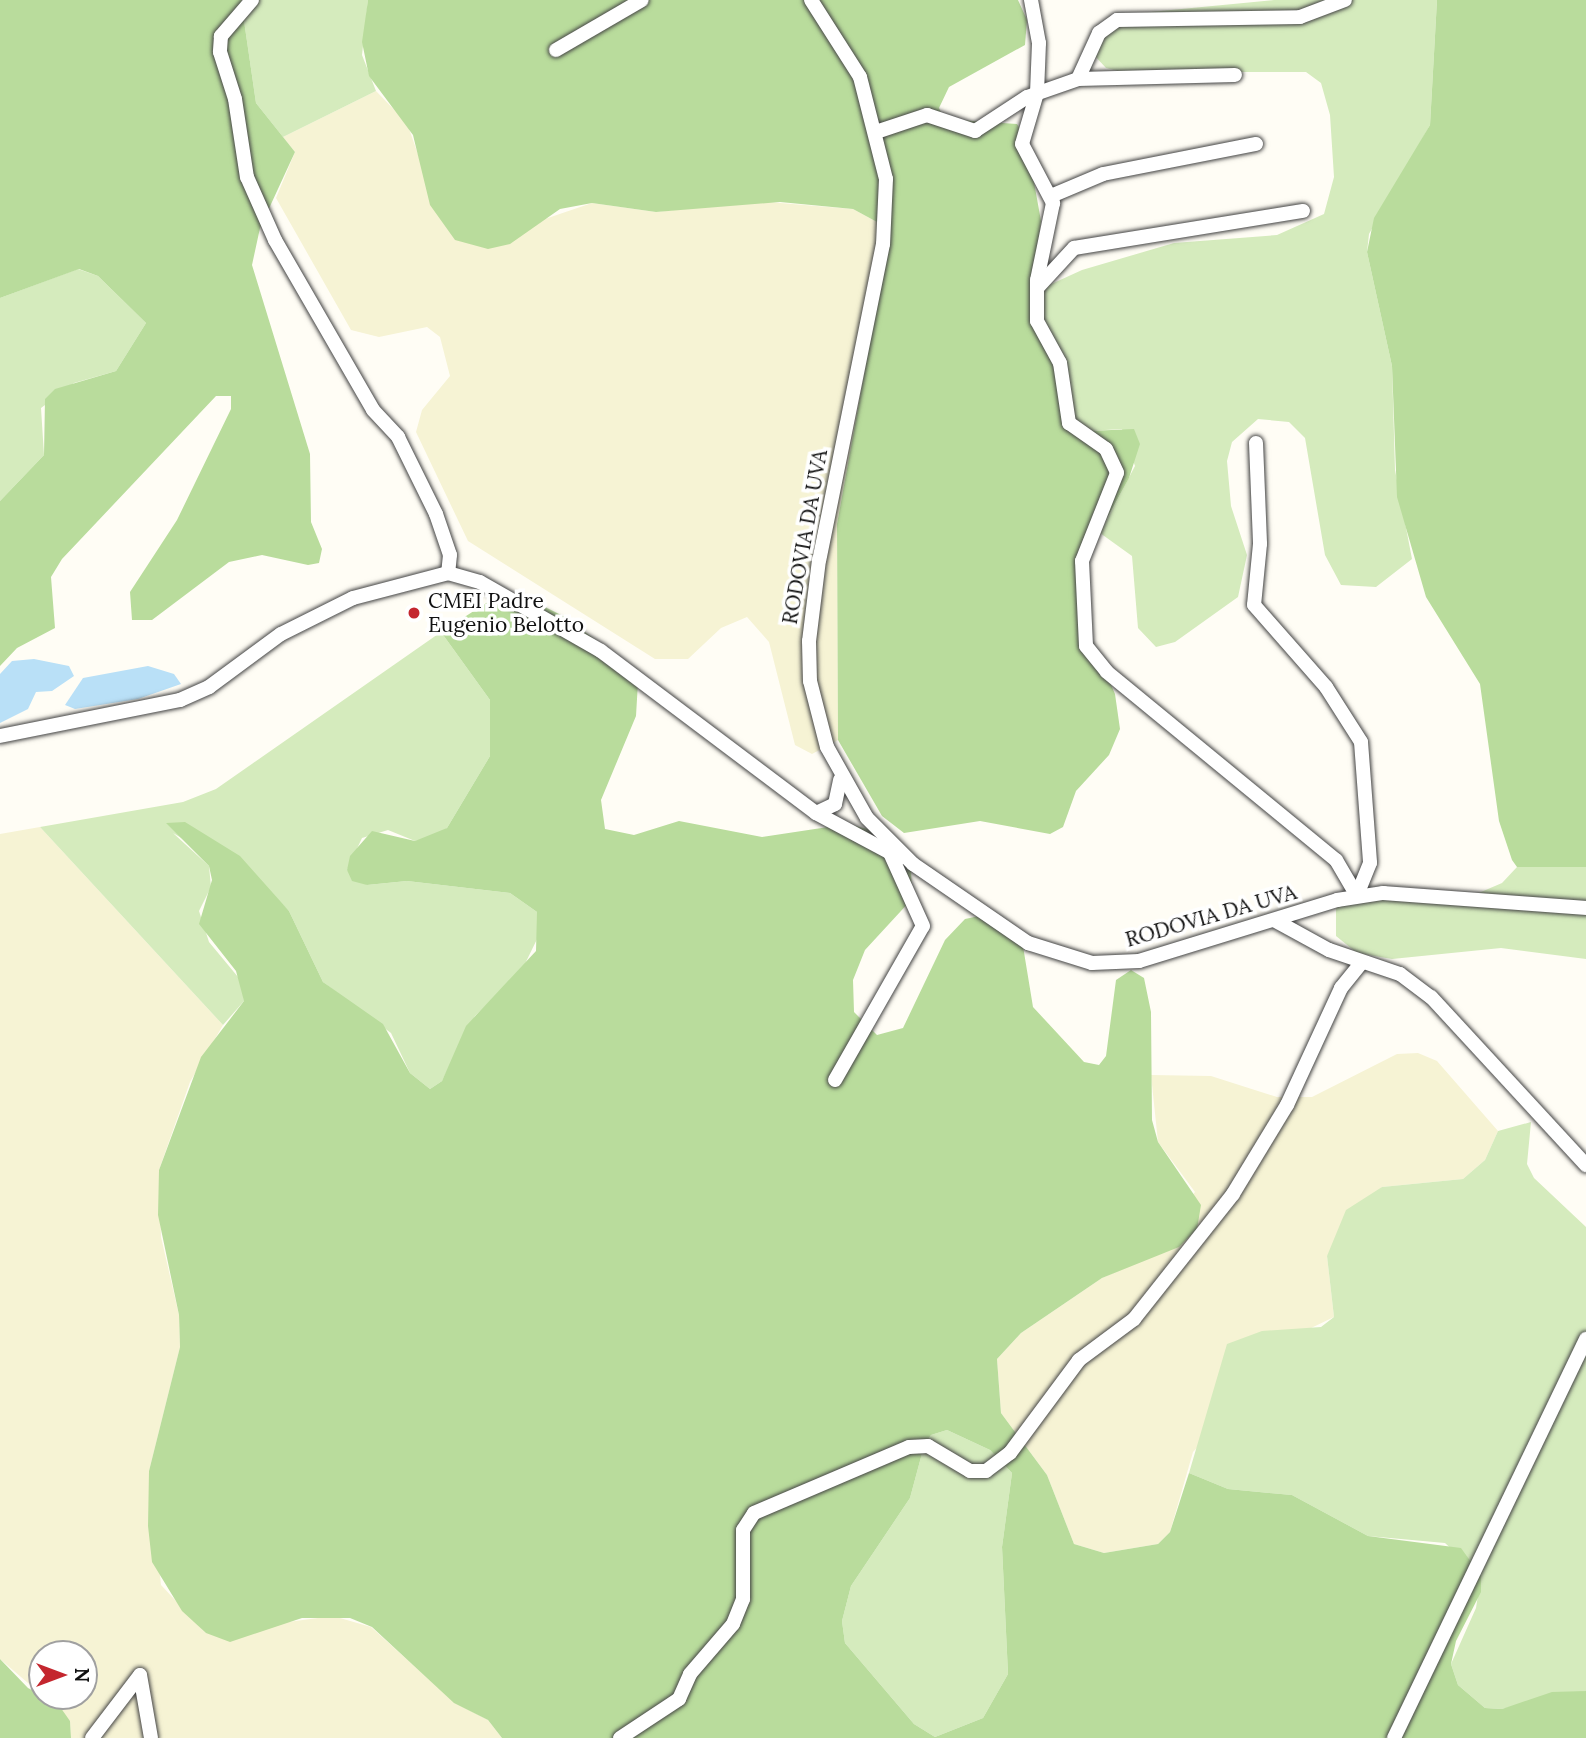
<!DOCTYPE html>
<style>
body{margin:0}
#map{position:relative;width:1586px;height:1738px;overflow:hidden;background:#fffdf5;font-family:Lora,serif}
div>[style]{position:absolute}
[style*='--x']{left:calc(var(--x)*1px);top:calc(var(--y)*1px);width:calc(var(--w)*1px);rotate:calc(var(--a)*1deg)}
.farmland>*{inset:0;background:#f6f3d4}
.green>*{inset:0;background:#d5ebbd}
.forest>*{inset:0;background:#b9dc9c}
.water>*{inset:0;background:#b9e0f7}
.roads{filter:drop-shadow(0 0 2px #444) drop-shadow(0 0 2px #444)}
.minor>*{height:14px;margin:-7px;padding:0 7px;transform-origin:7px;border-radius:7px;background:#fff}
.dots>*{width:19px;height:19px;translate:-50% -50%;box-sizing:border-box;border:4px solid #fff;border-radius:50%}
span{translate:-50% -50%;white-space:nowrap;text-align:center;line-height:1.15;-webkit-text-stroke:7px #fff;paint-order:stroke}
.street-label{font-size:21px;color:#111}
.poi-label{font-size:21px;color:#111}
.left{translate:0 -50%;text-align:left}
.north{position:absolute;left:28px;top:1640px;width:70px;height:70px;box-sizing:border-box;background:#fff;border:2px solid #a0a0a0;border-radius:50%;rotate:90deg;font-size:19px;font-weight:700;line-height:28px;text-align:center;color:#111}
.north::after{content:'';display:block;margin:auto;width:24px;height:32px;background:#c4262e;clip-path:polygon(50% 0,100% 100%,50% 72%,0 100%)}
</style>
<div id="map">
<div class="farmland">
<div style="clip-path:polygon(376px 91px,407px 123px,420px 160px,545px 219px,592px 203px,656px 212px,757px 201px,853px 209px,877px 222px,882px 238px,866px 364px,837px 524px,838px 740px,812px 754px,795px 745px,769px 642px,747px 617px,721px 628px,688px 659px,655px 659px,468px 541px,416px 432px,422px 410px,450px 376px,440px 337px,427px 327px,379px 337px,351px 330px,276px 198px,295px 152px,283px 137px)"></div>
<div style="clip-path:polygon(40px 827px,223px 1025px,190px 1082px,159px 1170px,161px 1237px,179px 1315px,180px 1347px,149px 1471px,161px 1585px,206px 1633px,333px 1616px,371px 1627px,454px 1702px,488px 1720px,502px 1738px,71px 1738px,70px 1721px,43px 1696px,84px 1696px,84px 1654px,42px 1654px,42px 1695px,0 1659px,0 834px)"></div>
<div style="clip-path:polygon(1418px 1053px,1437px 1061px,1498px 1131px,1485px 1160px,1463px 1179px,1382px 1187px,1327px 1256px,1334px 1317px,1309px 1329px,1193px 1452px,1170px 1532px,1158px 1544px,1104px 1553px,1074px 1544px,1047px 1475px,1001px 1413px,997px 1359px,1021px 1333px,1102px 1278px,1136px 1263px,1195px 1192px,1158px 1142px,1151px 1075px,1211px 1076px,1277px 1097px,1312px 1097px,1397px 1054px)"></div>
</div>
<div class="green">
<div style="clip-path:polygon(241px 0,368px 0,362px 55px,376px 91px,283px 137px,256px 103px)"></div>
<div style="clip-path:polygon(1274px 0,1437px 0,1430px 125px,1369px 234px,1367px 252px,1392px 366px,1395px 470px,1412px 559px,1376px 587px,1341px 585px,1325px 555px,1305px 438px,1289px 422px,1258px 419px,1232px 442px,1227px 461px,1231px 506px,1247px 555px,1238px 597px,1175px 642px,1156px 647px,1138px 628px,1132px 556px,1100px 533px,1135px 466px,1122px 429px,1089px 431px,1075px 423px,1033px 309px,1047px 286px,1082px 270px,1174px 243px,1277px 235px,1324px 214px,1334px 177px,1330px 115px,1321px 83px,1306px 72px,1122px 72px,1106px 68px,1094px 55px,1094px 45px,1119px 15px)"></div>
<div style="clip-path:polygon(78px 269px,98px 276px,146px 323px,116px 371px,74px 383px,41px 408px,44px 455px,0 501px,0 298px)"></div>
<div style="clip-path:polygon(441px 632px,490px 700px,490px 756px,447px 828px,432px 839px,415px 841px,388px 830px,362px 838px,347px 870px,367px 885px,407px 881px,510px 893px,537px 912px,541px 931px,521px 972px,475px 1016px,442px 1081px,430px 1089px,410px 1073px,391px 1033px,323px 982px,289px 911px,267px 889px,173px 833px,209px 866px,211px 887px,199px 911px,209px 942px,243px 983px,244px 1001px,223px 1025px,40px 827px,183px 802px,216px 789px)"></div>
<div style="clip-path:polygon(1517px 867px,1586px 867px,1586px 959px,1501px 948px,1392px 959px,1357px 953px,1336px 936px,1336px 908px,1368px 889px,1474px 895px,1502px 883px)"></div>
<div style="clip-path:polygon(1531px 1122px,1527px 1164px,1534px 1178px,1586px 1227px,1586px 1691px,1502px 1709px,1485px 1708px,1458px 1685px,1451px 1664px,1476px 1608px,1481px 1576px,1445px 1543px,1368px 1536px,1292px 1495px,1228px 1489px,1189px 1473px,1227px 1344px,1262px 1331px,1321px 1327px,1334px 1317px,1327px 1256px,1346px 1210px,1382px 1187px,1463px 1179px,1485px 1160px,1498px 1131px)"></div>
<div style="clip-path:polygon(947px 1430px,990px 1450px,1012px 1473px,1002px 1547px,1008px 1674px,983px 1718px,935px 1737px,914px 1724px,845px 1643px,842px 1621px,851px 1586px,910px 1498px,924px 1446px,931px 1435px)"></div>
</div>
<div class="forest">
<div style="clip-path:polygon(0 0,241px 0,256px 103px,295px 152px,260px 228px,252px 265px,310px 454px,311px 522px,322px 549px,319px 563px,308px 565px,262px 555px,229px 562px,152px 620px,132px 620px,130px 592px,177px 520px,231px 409px,231px 396px,216px 396px,62px 559px,51px 577px,55px 628px,17px 648px,0 666px,0 501px,44px 455px,45px 399px,55px 389px,116px 371px,146px 323px,98px 276px,79px 269px,0 298px)"></div>
<div style="clip-path:polygon(368px 0,1018px 0,1027px 20px,1025px 45px,949px 87px,939px 108px,944px 119px,1017px 124px,1026px 138px,1041px 221px,1032px 290px,1068px 413px,1089px 431px,1134px 429px,1140px 444px,1129px 478px,1077px 574px,1079px 611px,1115px 694px,1120px 729px,1109px 755px,1076px 791px,1063px 827px,1050px 834px,980px 821px,904px 833px,882px 816px,838px 740px,837px 524px,866px 364px,882px 238px,877px 222px,853px 209px,780px 202px,656px 212px,592px 203px,560px 209px,510px 244px,488px 249px,455px 240px,430px 205px,413px 135px,369px 76px,362px 42px)"></div>
<div style="clip-path:polygon(1437px 0,1586px 0,1586px 867px,1517px 867px,1512px 860px,1499px 821px,1480px 684px,1426px 597px,1397px 497px,1392px 366px,1367px 252px,1374px 218px,1430px 125px)"></div>
<div style="clip-path:polygon(evenodd,502px 593px,521px 595px,565px 617px,621px 659px,638px 682px,636px 716px,601px 800px,605px 829px,634px 835px,679px 821px,762px 837px,848px 824px,875px 831px,911px 869px,912px 899px,865px 950px,853px 980px,854px 1012px,877px 1035px,903px 1028px,945px 940px,965px 919px,984px 915px,1021px 934px,1033px 1007px,1084px 1062px,1099px 1065px,1106px 1056px,1116px 980px,1131px 970px,1144px 978px,1151px 1012px,1152px 1120px,1158px 1142px,1201px 1205px,1197px 1229px,1179px 1247px,1102px 1278px,1021px 1333px,997px 1359px,1001px 1413px,1047px 1475px,1074px 1544px,1104px 1553px,1158px 1544px,1170px 1532px,1189px 1473px,1228px 1489px,1292px 1495px,1368px 1536px,1461px 1548px,1481px 1576px,1481px 1592px,1456px 1641px,1451px 1664px,1458px 1685px,1485px 1708px,1502px 1709px,1552px 1692px,1586px 1691px,1586px 1738px,502px 1738px,488px 1720px,454px 1703px,372px 1627px,350px 1618px,302px 1618px,230px 1642px,206px 1633px,182px 1611px,152px 1562px,148px 1526px,149px 1471px,180px 1347px,179px 1315px,158px 1215px,159px 1170px,201px 1057px,244px 1001px,236px 971px,199px 924px,212px 880px,209px 866px,166px 823px,185px 822px,240px 856px,289px 911px,323px 982px,383px 1024px,410px 1073px,430px 1089px,442px 1081px,466px 1026px,536px 951px,537px 912px,510px 893px,407px 881px,367px 885px,352px 881px,347px 870px,350px 856px,372px 831px,415px 841px,447px 828px,490px 756px,490px 700px,441px 632px,502px 593px,947px 1430px,990px 1450px,1012px 1473px,1002px 1547px,1008px 1674px,983px 1718px,935px 1737px,914px 1724px,845px 1643px,842px 1621px,851px 1586px,910px 1498px,924px 1446px,931px 1435px,947px 1430px)"></div>
<div style="clip-path:polygon(0 1659px,28px 1688px,58px 1704px,70px 1721px,71px 1738px,0 1738px)"></div>
</div>
<div class="water">
<div style="clip-path:polygon(34px 659px,69px 666px,74px 676px,52px 691px,36px 692px,28px 709px,0 723px,0 674px,12px 661px)"></div>
<div style="clip-path:polygon(148px 666px,174px 674px,181px 684px,138px 699px,75px 709px,65px 705px,83px 678px)"></div>
</div>
<div class="roads">
<div class="minor">
<div style="--x:252;--y:0;--w:48;--a:130.7"></div>
<div style="--x:221;--y:36;--w:16;--a:94"></div>
<div style="--x:220;--y:52;--w:49;--a:72.3"></div>
<div style="--x:235;--y:99;--w:79;--a:81.3"></div>
<div style="--x:247;--y:177;--w:69;--a:66"></div>
<div style="--x:275;--y:240;--w:196;--a:60"></div>
<div style="--x:373;--y:410;--w:37;--a:47"></div>
<div style="--x:398;--y:437;--w:86;--a:63.7"></div>
<div style="--x:436;--y:514;--w:43;--a:71.1"></div>
<div style="--x:450;--y:555;--w:18;--a:96"></div>
<div style="--x:811;--y:0;--w:91;--a:57.5"></div>
<div style="--x:860;--y:77;--w:105;--a:75.7"></div>
<div style="--x:886;--y:179;--w:65;--a:92.6"></div>
<div style="--x:883;--y:244;--w:322;--a:101.4"></div>
<div style="--x:819;--y:560;--w:82;--a:97"></div>
<div style="--x:809;--y:641;--w:40;--a:88.6"></div>
<div style="--x:810;--y:681;--w:68;--a:75.6"></div>
<div style="--x:827;--y:747;--w:81;--a:60.6"></div>
<div style="--x:867;--y:818;--w:65;--a:45"></div>
<div style="--x:913;--y:864;--w:140;--a:34.5"></div>
<div style="--x:1028;--y:943;--w:67;--a:17.4"></div>
<div style="--x:1092;--y:963;--w:47;--a:-2.4"></div>
<div style="--x:1139;--y:961;--w:207;--a:-17.1"></div>
<div style="--x:1337;--y:900;--w:47;--a:-8.7"></div>
<div style="--x:1383;--y:893;--w:204;--a:4.2"></div>
<div style="--x:1031;--y:0;--w:44;--a:79.5"></div>
<div style="--x:1039;--y:43;--w:50;--a:92.3"></div>
<div style="--x:1037;--y:93;--w:53;--a:106.4"></div>
<div style="--x:1022;--y:144;--w:67;--a:62.3"></div>
<div style="--x:1053;--y:203;--w:79;--a:101.7"></div>
<div style="--x:1037;--y:280;--w:41;--a:90"></div>
<div style="--x:1037;--y:321;--w:48;--a:61.3"></div>
<div style="--x:1060;--y:363;--w:61;--a:81.5"></div>
<div style="--x:1069;--y:423;--w:45;--a:35.1"></div>
<div style="--x:1106;--y:449;--w:26;--a:65"></div>
<div style="--x:1117;--y:473;--w:95;--a:111.7"></div>
<div style="--x:1082;--y:561;--w:85;--a:87.3"></div>
<div style="--x:1086;--y:646;--w:33;--a:51"></div>
<div style="--x:1107;--y:672;--w:296;--a:39.4"></div>
<div style="--x:1336;--y:860;--w:42;--a:59.7"></div>
<div style="--x:556;--y:50;--w:99;--a:-30.2"></div>
<div style="--x:1078;--y:79;--w:51;--a:-65.5"></div>
<div style="--x:1099;--y:33;--w:22;--a:-36"></div>
<div style="--x:1117;--y:20;--w:183;--a:-0.9"></div>
<div style="--x:1300;--y:17;--w:48;--a:-20.7"></div>
<div style="--x:879;--y:131;--w:51;--a:-18.4"></div>
<div style="--x:927;--y:115;--w:51;--a:18.4"></div>
<div style="--x:975;--y:131;--w:62;--a:-33.2"></div>
<div style="--x:1027;--y:97;--w:54;--a:-19.4"></div>
<div style="--x:1078;--y:79;--w:157;--a:-1.5"></div>
<div style="--x:1051;--y:196;--w:56;--a:-22.9"></div>
<div style="--x:1103;--y:174;--w:156;--a:-11.1"></div>
<div style="--x:1039;--y:286;--w:52;--a:-47.4"></div>
<div style="--x:1074;--y:248;--w:232;--a:-9.2"></div>
<div style="--x:1256;--y:443;--w:101;--a:87.7"></div>
<div style="--x:1260;--y:544;--w:61;--a:95.6"></div>
<div style="--x:1254;--y:605;--w:109;--a:48.7"></div>
<div style="--x:1326;--y:687;--w:65;--a:57.5"></div>
<div style="--x:1361;--y:742;--w:121;--a:85.7"></div>
<div style="--x:1370;--y:863;--w:35;--a:112"></div>
<div style="--x:0;--y:736;--w:184;--a:-11.3"></div>
<div style="--x:180;--y:700;--w:32;--a:-24"></div>
<div style="--x:209;--y:687;--w:89;--a:-36.4"></div>
<div style="--x:281;--y:634;--w:80;--a:-26.6"></div>
<div style="--x:353;--y:598;--w:98;--a:-14.7"></div>
<div style="--x:448;--y:573;--w:33;--a:16"></div>
<div style="--x:480;--y:582;--w:139;--a:29.7"></div>
<div style="--x:601;--y:651;--w:269;--a:37"></div>
<div style="--x:816;--y:813;--w:95;--a:28.2"></div>
<div style="--x:816;--y:813;--w:21;--a:-25"></div>
<div style="--x:835;--y:804;--w:25;--a:-78"></div>
<div style="--x:1276;--y:921;--w:60;--a:28.7"></div>
<div style="--x:1329;--y:950;--w:75;--a:18.7"></div>
<div style="--x:1400;--y:974;--w:39;--a:37"></div>
<div style="--x:1431;--y:997;--w:229;--a:47.3"></div>
<div style="--x:835;--y:1080;--w:177;--a:-60.3"></div>
<div style="--x:923;--y:926;--w:80;--a:-114.3"></div>
<div style="--x:140;--y:1675;--w:64;--a:80.1"></div>
<div style="--x:92;--y:1738;--w:79;--a:-52.7"></div>
<div style="--x:620;--y:1738;--w:71;--a:-33.5"></div>
<div style="--x:679;--y:1699;--w:27;--a:-66"></div>
<div style="--x:690;--y:1674;--w:66;--a:-49.3"></div>
<div style="--x:733;--y:1624;--w:27;--a:-68"></div>
<div style="--x:743;--y:1599;--w:69;--a:-90"></div>
<div style="--x:743;--y:1530;--w:20;--a:-57"></div>
<div style="--x:754;--y:1513;--w:168;--a:-23.1"></div>
<div style="--x:909;--y:1447;--w:19;--a:-3"></div>
<div style="--x:928;--y:1446;--w:49;--a:30.8"></div>
<div style="--x:970;--y:1471;--w:16;--a:0"></div>
<div style="--x:986;--y:1471;--w:30;--a:-37"></div>
<div style="--x:1010;--y:1453;--w:116;--a:-53.4"></div>
<div style="--x:1079;--y:1360;--w:69;--a:-36.7"></div>
<div style="--x:1134;--y:1319;--w:159;--a:-51.6"></div>
<div style="--x:1233;--y:1194;--w:104;--a:-58.8"></div>
<div style="--x:1287;--y:1105;--w:129;--a:-65.2"></div>
<div style="--x:1341;--y:988;--w:33;--a:-51"></div>
<div style="--x:1394;--y:1738;--w:443;--a:-64.3"></div>
</div>
</div>
<div class="dots">
<div style="left:414px;top:613px;background:#c4262e"></div>
</div>
<div class="street-label">
<span style="left:805px;top:537px;rotate:-80deg">RODOVIA DA UVA</span>
<span style="left:1211px;top:916px;rotate:-16deg">RODOVIA DA UVA</span>
</div>
<div class="poi-label">
<span class="left" style="left:428px;top:613px">CMEI Padre<br>Eugenio Belotto</span>
</div>
<div class="north">N</div>
</div>
